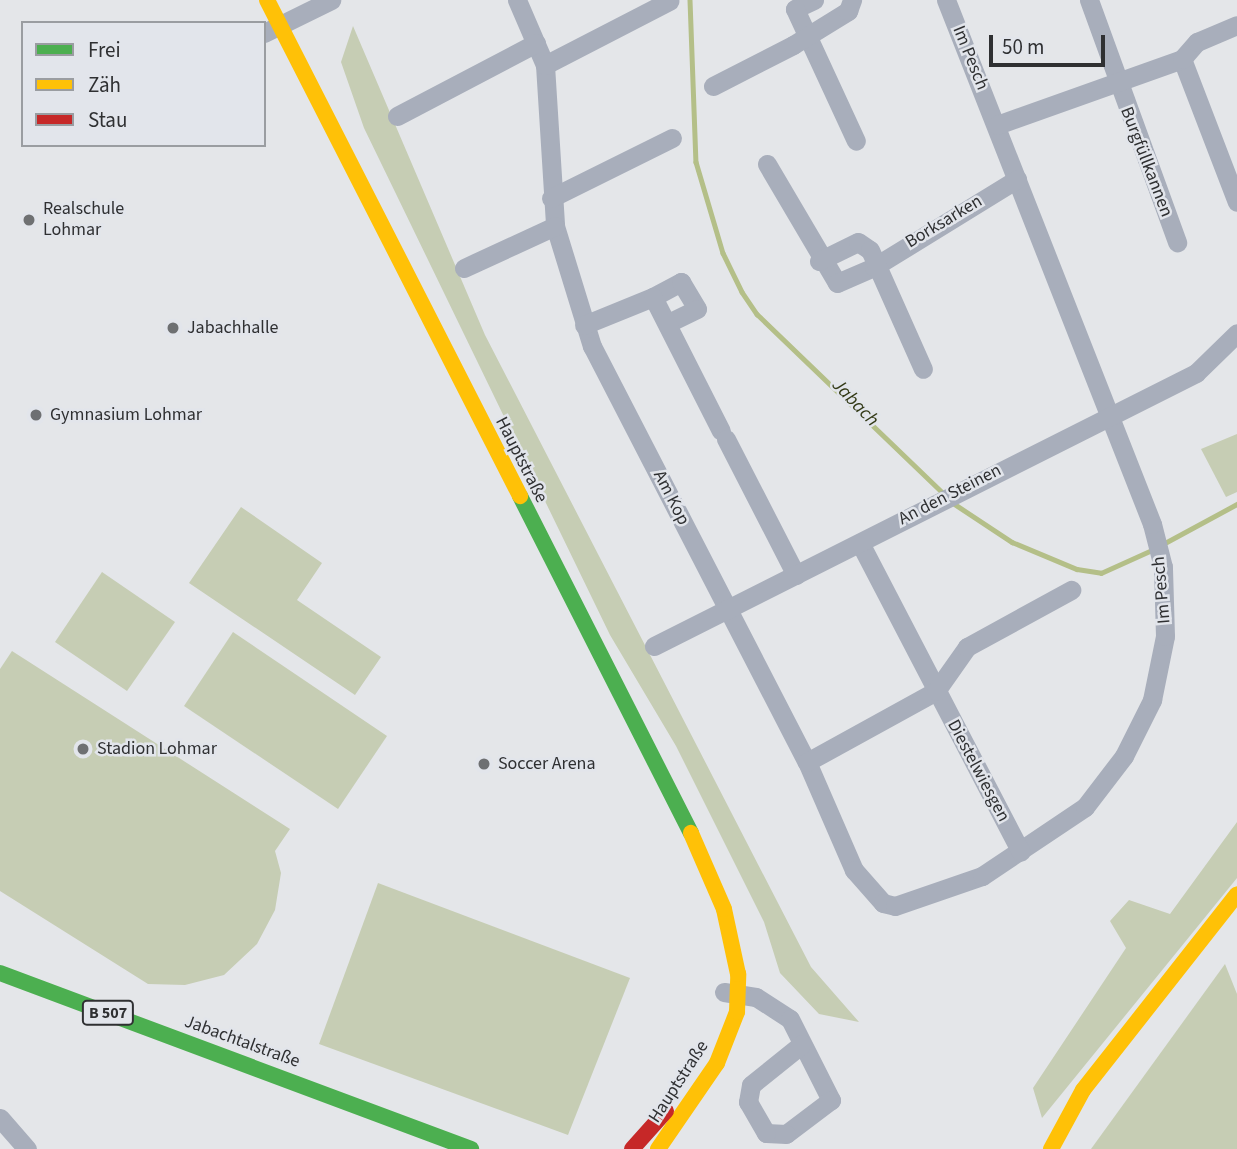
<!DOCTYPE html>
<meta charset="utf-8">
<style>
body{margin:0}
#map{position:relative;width:1237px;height:1149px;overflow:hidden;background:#e4e6e9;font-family:"Source Sans 3",sans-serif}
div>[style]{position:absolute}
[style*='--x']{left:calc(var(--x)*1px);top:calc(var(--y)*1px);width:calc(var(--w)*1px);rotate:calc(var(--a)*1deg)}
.green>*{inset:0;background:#c6cdb4}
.stream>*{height:4.5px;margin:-2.25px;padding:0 2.25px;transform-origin:2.25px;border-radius:2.25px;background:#b4bf88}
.street>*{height:19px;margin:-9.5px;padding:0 9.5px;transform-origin:9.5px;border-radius:9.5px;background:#a8aebb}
.fast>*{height:16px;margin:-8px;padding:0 8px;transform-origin:8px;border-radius:8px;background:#4caf50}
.slow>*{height:16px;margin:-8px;padding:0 8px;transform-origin:8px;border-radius:8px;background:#ffc107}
.jam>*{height:16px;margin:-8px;padding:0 8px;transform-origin:8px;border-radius:8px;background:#c62828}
.dots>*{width:19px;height:19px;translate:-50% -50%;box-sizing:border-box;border:4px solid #e2e5eb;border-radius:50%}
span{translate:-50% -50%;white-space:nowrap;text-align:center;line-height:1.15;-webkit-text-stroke:5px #e2e5eb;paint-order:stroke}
.shield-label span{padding:2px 5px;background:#e2e5eb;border:2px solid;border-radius:5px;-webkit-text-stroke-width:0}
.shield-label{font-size:16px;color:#2f3032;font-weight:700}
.street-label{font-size:18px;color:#2f3032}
.poi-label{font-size:18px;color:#2f3032}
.left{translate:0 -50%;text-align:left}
.water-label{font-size:19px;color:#333a17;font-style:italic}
.legend{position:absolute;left:21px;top:21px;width:245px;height:126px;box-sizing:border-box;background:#e2e5eb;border:2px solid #9a9da1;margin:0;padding:9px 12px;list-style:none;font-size:21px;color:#2f3032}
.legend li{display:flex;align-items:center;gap:14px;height:35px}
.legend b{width:35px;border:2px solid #9a9da1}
.scale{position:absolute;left:989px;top:35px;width:116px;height:32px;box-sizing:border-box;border:4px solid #2f3032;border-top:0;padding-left:9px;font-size:21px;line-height:24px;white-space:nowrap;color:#2f3032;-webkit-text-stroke:5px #e2e5eb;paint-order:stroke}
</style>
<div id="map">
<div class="green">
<div style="clip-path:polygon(353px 26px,485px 335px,811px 967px,859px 1022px,819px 1014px,780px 973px,764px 922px,676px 746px,610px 635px,364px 128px,341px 62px)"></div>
<div style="clip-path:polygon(1237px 434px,1237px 492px,1226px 497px,1201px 449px)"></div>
<div style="clip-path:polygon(241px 507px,322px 563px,297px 600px,381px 657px,355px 695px,189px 583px)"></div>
<div style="clip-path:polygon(102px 572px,175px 622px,127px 691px,55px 642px)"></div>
<div style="clip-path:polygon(233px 632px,387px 736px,338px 809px,184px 706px)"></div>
<div style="clip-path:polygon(12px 651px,290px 829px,275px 851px,281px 873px,275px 910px,257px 944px,224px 975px,185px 985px,148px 984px,0 891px,0 669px)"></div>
<div style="clip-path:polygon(1237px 822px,1237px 878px,1042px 1118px,1033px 1088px,1126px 948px,1110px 921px,1129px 900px,1170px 914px)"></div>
<div style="clip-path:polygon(378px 883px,630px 978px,568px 1135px,319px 1044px)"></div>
<div style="clip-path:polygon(1225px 964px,1237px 994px,1237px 1149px,1091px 1149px)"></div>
</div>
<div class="stream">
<div style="--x:690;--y:0;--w:162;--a:87.9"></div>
<div style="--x:696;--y:162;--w:95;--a:73.5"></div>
<div style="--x:723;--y:253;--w:43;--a:64"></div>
<div style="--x:742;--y:292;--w:27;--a:56"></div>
<div style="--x:757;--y:314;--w:260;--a:43.9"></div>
<div style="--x:953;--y:503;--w:71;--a:33.5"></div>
<div style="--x:1012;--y:542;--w:70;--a:22.6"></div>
<div style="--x:1077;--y:569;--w:24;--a:9"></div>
<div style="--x:1101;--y:573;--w:56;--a:-24.3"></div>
<div style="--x:1163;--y:544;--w:84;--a:-28.4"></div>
</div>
<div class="street">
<div style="--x:517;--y:0;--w:71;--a:66.7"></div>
<div style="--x:545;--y:65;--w:161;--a:86.4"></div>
<div style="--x:555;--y:226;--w:126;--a:72.9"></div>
<div style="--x:592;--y:346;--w:468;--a:62.7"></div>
<div style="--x:807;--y:762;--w:118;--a:66.5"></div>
<div style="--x:854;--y:870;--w:44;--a:48.7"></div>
<div style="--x:883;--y:903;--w:12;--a:14"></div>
<div style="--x:895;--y:906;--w:92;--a:-19"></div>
<div style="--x:982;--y:876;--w:124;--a:-33.8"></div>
<div style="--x:1085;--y:807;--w:64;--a:-52.6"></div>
<div style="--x:1124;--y:756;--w:63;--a:-63.4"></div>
<div style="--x:1152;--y:700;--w:65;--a:-78.5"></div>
<div style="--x:1165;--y:636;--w:69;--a:-91.7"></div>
<div style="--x:1163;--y:567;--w:44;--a:-104.3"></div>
<div style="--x:1152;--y:524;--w:563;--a:-111.46"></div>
<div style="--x:814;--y:0;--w:21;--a:155"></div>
<div style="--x:795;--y:9;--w:145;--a:65.2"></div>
<div style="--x:1089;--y:0;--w:258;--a:70"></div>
<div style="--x:264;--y:33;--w:75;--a:-26.2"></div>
<div style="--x:1182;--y:59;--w:153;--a:69"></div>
<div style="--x:545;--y:65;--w:140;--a:-27.3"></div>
<div style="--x:713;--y:86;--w:90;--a:-27.1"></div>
<div style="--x:793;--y:45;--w:65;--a:-31.7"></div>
<div style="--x:848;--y:11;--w:12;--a:-70"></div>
<div style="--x:397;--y:116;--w:157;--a:-27.7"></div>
<div style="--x:997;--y:125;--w:196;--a:-19.6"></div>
<div style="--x:1182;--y:59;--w:23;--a:-49"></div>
<div style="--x:1197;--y:42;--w:43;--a:-23"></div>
<div style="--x:767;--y:164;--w:138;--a:59.5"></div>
<div style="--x:837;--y:283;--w:40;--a:-23.4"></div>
<div style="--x:874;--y:267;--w:168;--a:-31.6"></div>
<div style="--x:551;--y:198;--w:135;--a:-26.4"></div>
<div style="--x:819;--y:261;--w:43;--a:-26"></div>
<div style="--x:858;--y:242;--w:14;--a:34"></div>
<div style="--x:870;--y:250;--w:130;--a:66"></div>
<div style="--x:464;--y:268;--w:100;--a:-24.8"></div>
<div style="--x:653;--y:297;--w:32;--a:-28"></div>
<div style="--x:681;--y:282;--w:31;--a:59"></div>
<div style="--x:697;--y:309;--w:32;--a:154"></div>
<div style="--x:584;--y:325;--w:74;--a:-22.1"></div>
<div style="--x:653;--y:297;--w:150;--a:63.1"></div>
<div style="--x:726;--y:439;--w:153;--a:62.8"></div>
<div style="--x:860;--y:543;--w:348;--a:62.5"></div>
<div style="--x:654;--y:646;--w:607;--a:-26.73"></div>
<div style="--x:1196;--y:373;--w:57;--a:-44.3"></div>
<div style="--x:807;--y:762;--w:147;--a:-28.8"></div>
<div style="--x:936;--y:691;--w:54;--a:-54.8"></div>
<div style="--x:967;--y:647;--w:119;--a:-28.7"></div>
<div style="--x:724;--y:992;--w:32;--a:9"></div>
<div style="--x:756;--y:997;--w:40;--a:32.9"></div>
<div style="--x:790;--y:1019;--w:91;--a:63.2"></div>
<div style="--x:831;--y:1100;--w:56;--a:142.9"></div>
<div style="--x:786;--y:1134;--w:20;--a:-177"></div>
<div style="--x:766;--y:1133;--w:36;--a:-120"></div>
<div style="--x:748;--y:1102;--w:17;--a:-80"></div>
<div style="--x:751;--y:1085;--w:65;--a:-38.8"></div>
<div style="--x:0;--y:1118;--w:41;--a:48.9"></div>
</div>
<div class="fast">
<div style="--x:520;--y:496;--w:378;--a:63.1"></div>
<div style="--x:0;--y:973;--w:503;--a:20.49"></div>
</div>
<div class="slow">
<div style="--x:267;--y:0;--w:557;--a:62.97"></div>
<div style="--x:658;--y:1149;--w:104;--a:-55.5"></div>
<div style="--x:717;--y:1063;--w:55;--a:-68.6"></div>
<div style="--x:737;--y:1012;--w:38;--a:-88"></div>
<div style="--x:738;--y:974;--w:66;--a:-102.2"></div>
<div style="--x:724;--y:909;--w:83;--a:-113.5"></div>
<div style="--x:1051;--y:1149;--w:67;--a:-61.5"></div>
<div style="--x:1083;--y:1090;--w:249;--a:-51.8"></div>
</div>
<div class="jam">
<div style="--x:632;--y:1149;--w:51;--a:-48.2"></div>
</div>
<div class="dots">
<div style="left:29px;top:220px;background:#6e7072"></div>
<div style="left:173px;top:328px;background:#6e7072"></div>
<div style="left:36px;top:415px;background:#6e7072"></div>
<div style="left:83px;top:749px;background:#6e7072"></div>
<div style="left:484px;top:764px;background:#6e7072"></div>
</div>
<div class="shield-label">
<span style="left:108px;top:1013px">B 507</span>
</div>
<div class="street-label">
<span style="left:970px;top:58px;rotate:68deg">Im Pesch</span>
<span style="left:1146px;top:162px;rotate:69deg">Burgfüllkannen</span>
<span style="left:944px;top:222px;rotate:-31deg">Borksarken</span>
<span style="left:521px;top:460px;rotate:63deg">Hauptstraße</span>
<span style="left:950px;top:495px;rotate:-27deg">An den Steinen</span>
<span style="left:671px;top:498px;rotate:63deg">Am Kop</span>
<span style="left:1162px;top:590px;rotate:-95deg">Im Pesch</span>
<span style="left:978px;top:771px;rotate:62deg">Diestelwiesgen</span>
<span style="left:242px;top:1042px;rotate:20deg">Jabachtalstraße</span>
<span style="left:679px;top:1082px;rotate:-57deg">Hauptstraße</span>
</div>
<div class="poi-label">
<span class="left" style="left:43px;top:220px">Realschule<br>Lohmar</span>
<span class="left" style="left:187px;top:328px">Jabachhalle</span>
<span class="left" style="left:50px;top:415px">Gymnasium Lohmar</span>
<span class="left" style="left:97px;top:749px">Stadion Lohmar</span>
<span class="left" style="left:498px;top:764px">Soccer Arena</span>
</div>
<div class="water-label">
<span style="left:855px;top:403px;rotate:46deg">Jabach</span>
</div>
<ul class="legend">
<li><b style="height:9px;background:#4caf50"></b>Frei</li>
<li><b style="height:9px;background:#ffc107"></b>Zäh</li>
<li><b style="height:9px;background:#c62828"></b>Stau</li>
</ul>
<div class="scale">50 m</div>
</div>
